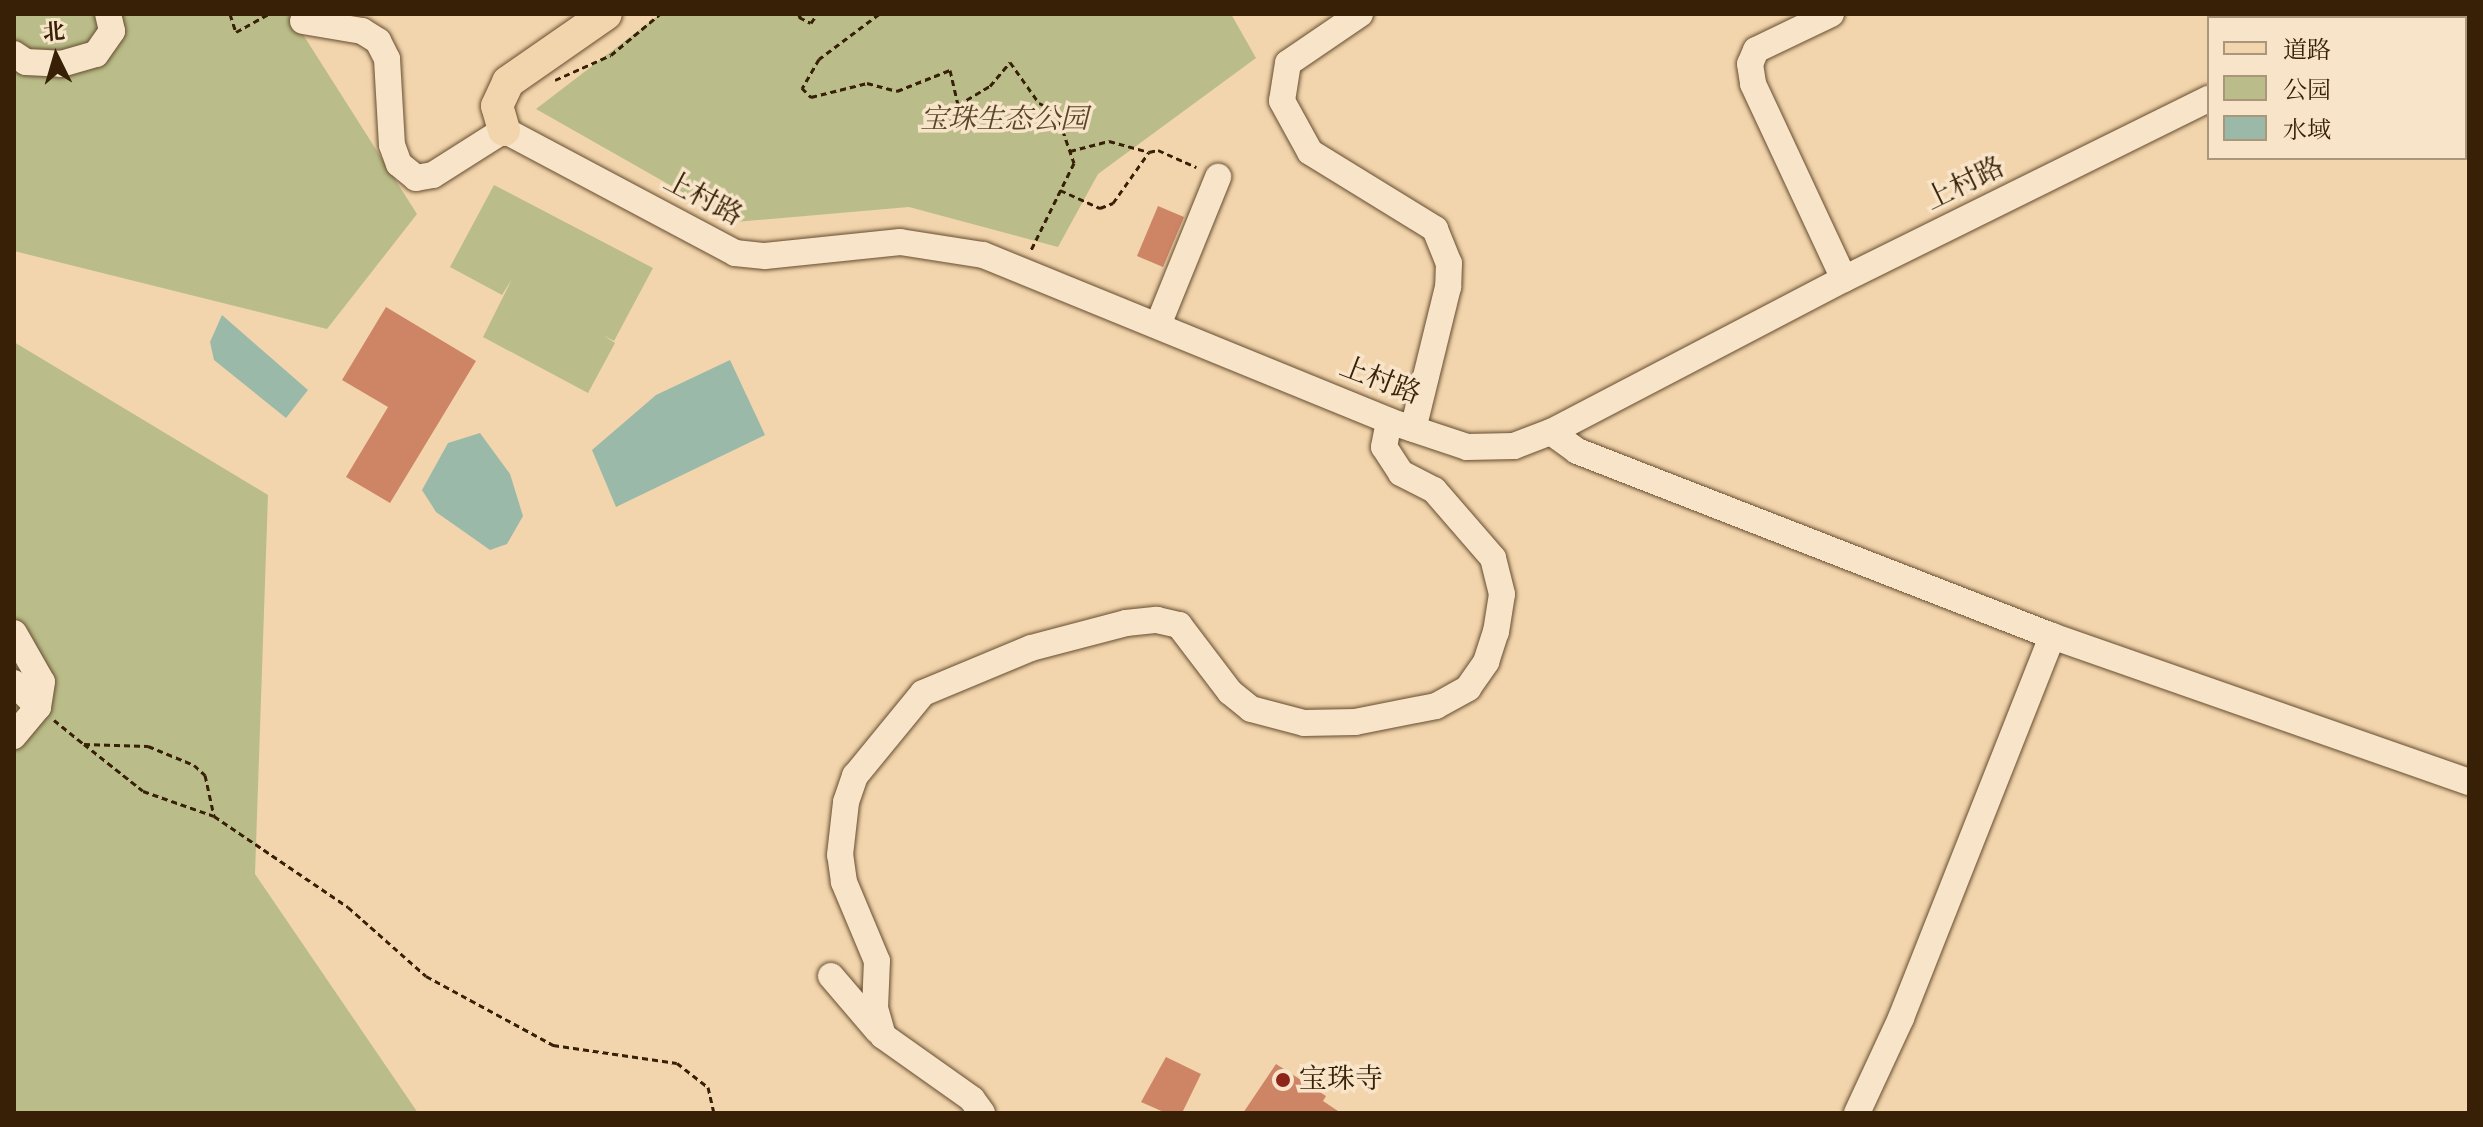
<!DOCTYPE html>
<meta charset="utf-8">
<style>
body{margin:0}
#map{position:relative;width:2483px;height:1127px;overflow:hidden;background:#f2d5ac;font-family:"IM FELL Double Pica","Noto Serif SC",serif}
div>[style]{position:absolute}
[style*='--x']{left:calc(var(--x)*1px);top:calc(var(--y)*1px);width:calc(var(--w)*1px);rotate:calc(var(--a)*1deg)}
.green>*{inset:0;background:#babd89}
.water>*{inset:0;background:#9bb9a8}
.building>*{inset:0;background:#ce8566}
.path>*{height:3px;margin-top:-1.5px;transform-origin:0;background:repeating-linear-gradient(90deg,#372006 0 6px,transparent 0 10px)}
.roads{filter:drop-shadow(0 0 2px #664d30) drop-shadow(0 0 2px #664d30)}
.minor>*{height:26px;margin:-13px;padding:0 13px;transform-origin:13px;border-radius:13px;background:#f7e4c9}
.major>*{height:32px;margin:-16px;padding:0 16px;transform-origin:16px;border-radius:16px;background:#f2d5ac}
.dots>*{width:22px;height:22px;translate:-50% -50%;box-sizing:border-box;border:4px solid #f7e4c9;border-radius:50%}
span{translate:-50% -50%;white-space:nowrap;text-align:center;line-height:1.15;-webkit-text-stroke:7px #f7e4c9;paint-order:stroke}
.park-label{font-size:28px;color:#584727;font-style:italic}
.street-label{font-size:28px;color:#372006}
.poi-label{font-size:28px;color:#372006}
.left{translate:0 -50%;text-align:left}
.frame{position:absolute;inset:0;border:16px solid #372006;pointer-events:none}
.legend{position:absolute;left:2207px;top:16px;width:260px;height:144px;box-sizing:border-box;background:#f7e4c9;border:2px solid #aa967b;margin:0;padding:10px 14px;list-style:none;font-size:24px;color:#372006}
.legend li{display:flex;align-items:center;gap:16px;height:40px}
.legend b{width:40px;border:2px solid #aa967b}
.north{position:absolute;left:16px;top:16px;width:80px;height:80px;-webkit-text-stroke:6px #f7e4c9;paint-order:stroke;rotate:355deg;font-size:22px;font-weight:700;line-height:32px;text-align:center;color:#372006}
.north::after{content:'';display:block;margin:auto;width:28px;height:36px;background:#372006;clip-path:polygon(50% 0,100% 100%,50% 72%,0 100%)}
</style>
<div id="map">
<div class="green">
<div style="clip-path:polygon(14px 14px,290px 14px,417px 214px,327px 329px,14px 251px)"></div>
<div style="clip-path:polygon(660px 14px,1231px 14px,1256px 58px,1098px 174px,1058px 247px,909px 207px,735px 222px,536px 109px)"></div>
<div style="clip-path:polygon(494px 185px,653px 268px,614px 341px,603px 335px,615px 343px,588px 393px,483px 337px,512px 279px,502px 295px,450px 267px)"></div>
<div style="clip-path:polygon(14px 342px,268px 495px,255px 874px,418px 1113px,14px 1113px)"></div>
</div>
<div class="water">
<div style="clip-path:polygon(222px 315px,308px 390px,286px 418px,214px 360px,210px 342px)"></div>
<div style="clip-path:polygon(730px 360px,765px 435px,616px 507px,592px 450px,656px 395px)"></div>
<div style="clip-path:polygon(480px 433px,510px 474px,523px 516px,507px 544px,490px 550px,436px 512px,422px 490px,448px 443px)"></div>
</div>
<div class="building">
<div style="clip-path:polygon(1158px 206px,1184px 217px,1163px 267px,1137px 256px)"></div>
<div style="clip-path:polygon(386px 307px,476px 361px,390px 503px,346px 477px,388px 407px,342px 380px)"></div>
<div style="clip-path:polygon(1166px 1057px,1201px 1074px,1182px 1113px,1166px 1113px,1141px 1102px)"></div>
<div style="clip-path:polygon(1276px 1064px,1326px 1096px,1323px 1101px,1341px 1113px,1243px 1113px)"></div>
</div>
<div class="path">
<div style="--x:230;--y:14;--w:19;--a:72"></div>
<div style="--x:236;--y:32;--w:38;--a:-29"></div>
<div style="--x:801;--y:14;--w:4;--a:124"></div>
<div style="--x:799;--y:17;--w:13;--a:27"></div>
<div style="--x:811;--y:23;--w:11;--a:-56"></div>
<div style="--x:879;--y:14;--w:75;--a:143.1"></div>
<div style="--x:819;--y:59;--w:34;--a:120"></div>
<div style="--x:802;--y:88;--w:13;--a:45"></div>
<div style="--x:811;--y:97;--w:58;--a:-14"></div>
<div style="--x:867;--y:83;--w:31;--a:15"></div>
<div style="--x:897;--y:91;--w:57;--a:-21.6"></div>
<div style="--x:950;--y:70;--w:36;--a:77"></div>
<div style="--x:958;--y:105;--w:37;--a:-31"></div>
<div style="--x:990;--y:86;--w:31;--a:-50"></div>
<div style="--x:1010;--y:62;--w:50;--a:54.7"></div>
<div style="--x:1039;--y:103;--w:19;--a:25"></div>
<div style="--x:1056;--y:111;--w:55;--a:70.9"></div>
<div style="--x:1074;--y:163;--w:99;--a:116.3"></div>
<div style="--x:555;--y:80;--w:61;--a:-24.1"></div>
<div style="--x:611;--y:55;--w:64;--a:-39.9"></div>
<div style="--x:1070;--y:151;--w:40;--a:-14.4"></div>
<div style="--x:1109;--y:141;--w:41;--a:15.4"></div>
<div style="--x:1060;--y:190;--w:44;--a:24.2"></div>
<div style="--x:1100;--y:208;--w:14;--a:-21"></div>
<div style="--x:1113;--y:203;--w:62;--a:-54.8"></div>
<div style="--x:1149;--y:152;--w:9;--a:-13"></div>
<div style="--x:1158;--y:150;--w:42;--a:24.1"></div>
<div style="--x:54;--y:720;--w:38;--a:39"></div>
<div style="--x:84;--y:744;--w:64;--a:1.8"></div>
<div style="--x:148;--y:746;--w:50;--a:22.4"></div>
<div style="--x:194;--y:765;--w:15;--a:42"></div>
<div style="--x:205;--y:775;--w:42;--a:77.6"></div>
<div style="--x:214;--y:816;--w:162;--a:34.2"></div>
<div style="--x:348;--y:907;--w:104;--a:41.5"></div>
<div style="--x:426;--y:976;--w:145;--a:28.5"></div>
<div style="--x:553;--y:1045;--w:125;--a:8.3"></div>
<div style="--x:677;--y:1063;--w:39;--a:38"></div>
<div style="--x:708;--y:1087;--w:27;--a:77"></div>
<div style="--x:84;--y:744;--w:75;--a:38.5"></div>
<div style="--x:143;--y:791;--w:75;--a:19.4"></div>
</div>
<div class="roads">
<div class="minor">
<div style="--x:1360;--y:14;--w:87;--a:145.8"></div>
<div style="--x:1288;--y:63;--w:38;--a:99"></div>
<div style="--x:1282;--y:101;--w:58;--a:61.2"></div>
<div style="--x:1310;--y:152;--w:147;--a:31.6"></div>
<div style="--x:1435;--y:229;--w:37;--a:68"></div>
<div style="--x:1449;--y:263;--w:24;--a:92"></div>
<div style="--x:1448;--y:287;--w:146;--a:103.8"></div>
<div style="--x:1831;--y:14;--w:83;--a:154.4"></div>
<div style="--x:1756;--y:50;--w:15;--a:113"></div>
<div style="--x:1750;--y:64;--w:20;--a:81"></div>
<div style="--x:1753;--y:84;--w:215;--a:65"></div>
<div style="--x:2373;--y:18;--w:9;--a:-27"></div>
<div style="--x:303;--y:21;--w:60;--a:9.6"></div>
<div style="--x:362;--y:31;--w:19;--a:32"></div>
<div style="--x:378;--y:41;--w:20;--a:63"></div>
<div style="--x:387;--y:59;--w:86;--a:86.7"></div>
<div style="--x:392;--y:145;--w:20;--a:70"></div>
<div style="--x:399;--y:164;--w:22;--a:39"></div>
<div style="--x:416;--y:178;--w:17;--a:-10"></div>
<div style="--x:433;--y:175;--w:84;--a:-32.4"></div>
<div style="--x:504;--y:130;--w:262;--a:28"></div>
<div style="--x:735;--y:253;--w:30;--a:6"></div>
<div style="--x:765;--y:256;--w:136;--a:-5.9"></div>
<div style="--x:900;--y:242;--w:84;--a:8.9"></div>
<div style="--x:983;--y:255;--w:439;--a:22.2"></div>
<div style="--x:1389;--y:421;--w:82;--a:18.4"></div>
<div style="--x:1467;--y:447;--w:47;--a:-1.2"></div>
<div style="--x:1514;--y:446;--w:40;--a:-21"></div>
<div style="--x:1551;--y:432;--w:331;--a:-27.6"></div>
<div style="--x:1844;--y:279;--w:407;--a:-26.3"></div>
<div style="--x:14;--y:54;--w:14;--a:34"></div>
<div style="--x:26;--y:62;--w:35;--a:3"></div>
<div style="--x:61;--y:64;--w:36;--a:-16"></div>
<div style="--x:96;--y:54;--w:28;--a:-55"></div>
<div style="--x:112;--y:31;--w:17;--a:-103"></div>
<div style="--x:1158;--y:325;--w:160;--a:-67.9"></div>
<div style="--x:1551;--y:432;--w:32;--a:36"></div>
<div style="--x:1577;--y:451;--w:510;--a:21.28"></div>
<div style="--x:2052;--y:636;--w:442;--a:19.3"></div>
<div style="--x:14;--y:633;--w:56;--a:60.3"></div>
<div style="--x:42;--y:682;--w:25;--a:99"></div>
<div style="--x:38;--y:707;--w:38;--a:130"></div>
<div style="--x:14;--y:683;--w:34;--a:45"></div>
<div style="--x:831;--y:976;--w:72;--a:49.5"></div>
<div style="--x:982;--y:1113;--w:17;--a:-126"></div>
<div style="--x:972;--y:1099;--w:109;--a:-144.7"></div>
<div style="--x:883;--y:1036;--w:29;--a:-106"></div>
<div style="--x:875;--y:1008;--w:47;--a:-87.6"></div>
<div style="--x:877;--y:961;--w:86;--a:-112.7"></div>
<div style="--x:844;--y:882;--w:27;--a:-98"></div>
<div style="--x:840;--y:855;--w:53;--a:-83.5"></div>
<div style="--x:846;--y:802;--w:28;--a:-71"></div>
<div style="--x:855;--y:776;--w:107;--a:-50.7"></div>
<div style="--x:923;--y:693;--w:117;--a:-22.6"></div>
<div style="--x:1031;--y:648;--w:98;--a:-14.7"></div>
<div style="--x:1126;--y:623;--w:31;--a:-6"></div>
<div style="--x:1157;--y:620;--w:23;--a:13"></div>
<div style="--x:1179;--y:625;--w:84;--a:52.7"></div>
<div style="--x:1230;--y:692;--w:27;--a:39"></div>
<div style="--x:1251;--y:709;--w:55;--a:14.8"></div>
<div style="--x:1304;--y:723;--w:51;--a:-1.1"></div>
<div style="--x:1355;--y:722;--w:83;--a:-11.2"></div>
<div style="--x:1436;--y:706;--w:37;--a:-29"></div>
<div style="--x:1468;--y:688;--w:32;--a:-55"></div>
<div style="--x:1486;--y:662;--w:32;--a:-72"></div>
<div style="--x:1496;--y:632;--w:38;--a:-81"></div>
<div style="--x:1502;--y:594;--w:37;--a:-104"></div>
<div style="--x:1493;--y:558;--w:90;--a:-130.9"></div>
<div style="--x:1434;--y:490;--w:37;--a:-153"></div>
<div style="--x:1401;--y:473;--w:31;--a:-123"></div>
<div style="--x:1384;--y:447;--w:26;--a:-79"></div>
<div style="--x:1857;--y:1113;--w:105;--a:-65.1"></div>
<div style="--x:1901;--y:1018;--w:411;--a:-68.4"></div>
</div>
<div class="major">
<div style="--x:504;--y:130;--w:25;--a:-106"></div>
<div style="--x:497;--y:106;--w:26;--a:-65"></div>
<div style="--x:508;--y:82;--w:119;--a:-34.8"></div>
</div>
</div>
<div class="dots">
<div style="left:1283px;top:1080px;background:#8f2418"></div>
</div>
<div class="park-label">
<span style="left:1004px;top:120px">宝珠生态公园</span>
</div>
<div class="street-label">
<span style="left:1965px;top:184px;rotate:-26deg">上村路</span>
<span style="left:703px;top:199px;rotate:28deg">上村路</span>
<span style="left:1380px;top:381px;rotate:21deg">上村路</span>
</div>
<div class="poi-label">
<span class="left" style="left:1299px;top:1080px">宝珠寺</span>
</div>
<div class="frame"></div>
<ul class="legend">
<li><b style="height:10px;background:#f2d5ac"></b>道路</li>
<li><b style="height:22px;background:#babd89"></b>公园</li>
<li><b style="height:22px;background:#9bb9a8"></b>水域</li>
</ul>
<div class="north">北</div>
</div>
